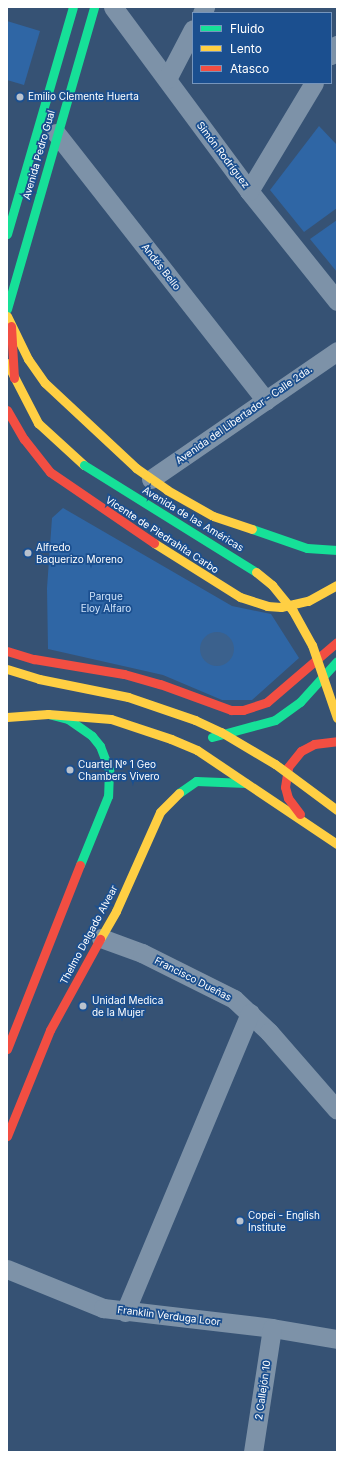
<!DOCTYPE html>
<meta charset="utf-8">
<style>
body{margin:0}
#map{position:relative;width:344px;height:1459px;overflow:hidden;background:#365274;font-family:Inter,sans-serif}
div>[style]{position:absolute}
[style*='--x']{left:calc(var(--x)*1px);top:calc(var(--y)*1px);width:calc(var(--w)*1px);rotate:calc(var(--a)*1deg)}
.green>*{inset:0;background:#2f66a5}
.water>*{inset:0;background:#3b618d}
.round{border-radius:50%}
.street>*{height:19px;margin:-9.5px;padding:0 9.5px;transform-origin:9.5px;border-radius:9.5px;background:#7d92a8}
.fast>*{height:9px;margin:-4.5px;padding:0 4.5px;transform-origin:4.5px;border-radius:4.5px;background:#16e098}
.slow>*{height:9px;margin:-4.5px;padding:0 4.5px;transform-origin:4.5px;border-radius:4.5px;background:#ffcf43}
.jam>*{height:9px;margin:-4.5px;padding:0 4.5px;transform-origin:4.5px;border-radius:4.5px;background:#f24e42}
.fast-bridge>*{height:9px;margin:-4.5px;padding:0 4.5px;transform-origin:4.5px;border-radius:4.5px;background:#16e098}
.slow-bridge>*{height:9px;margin:-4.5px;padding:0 4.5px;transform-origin:4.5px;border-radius:4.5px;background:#ffcf43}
.dots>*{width:11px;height:11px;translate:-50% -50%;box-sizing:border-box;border:2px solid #1b4f8f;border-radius:50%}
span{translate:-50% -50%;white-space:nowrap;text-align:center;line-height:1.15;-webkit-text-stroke:3.5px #1b4f8f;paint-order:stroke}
.poi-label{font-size:10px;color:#fff}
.left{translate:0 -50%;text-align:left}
.street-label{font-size:10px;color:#fff}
.park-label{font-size:10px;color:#cfe3fa}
.frame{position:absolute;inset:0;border:8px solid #fff;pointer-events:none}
.legend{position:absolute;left:192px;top:12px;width:140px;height:72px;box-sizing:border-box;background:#1b4f8f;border:1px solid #7695bc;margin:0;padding:5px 7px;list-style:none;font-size:12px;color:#fff}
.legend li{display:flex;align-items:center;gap:8px;height:20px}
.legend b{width:20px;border:1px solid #7695bc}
</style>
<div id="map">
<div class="green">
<div style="clip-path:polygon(7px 21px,40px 31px,24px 85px,7px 80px)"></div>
<div style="clip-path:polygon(319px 126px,337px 145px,337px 208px,304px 232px,270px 190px)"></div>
<div style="clip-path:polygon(337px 220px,337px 272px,310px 239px)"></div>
<div style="clip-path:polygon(63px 508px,232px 606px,271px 614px,299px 658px,252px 700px,222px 700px,163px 675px,48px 649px,47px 588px,52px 518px)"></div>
</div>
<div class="water">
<div class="round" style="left:200px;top:632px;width:34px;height:34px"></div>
</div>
<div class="street">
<div style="--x:113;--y:7;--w:229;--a:53.5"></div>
<div style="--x:249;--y:191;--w:141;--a:51.3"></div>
<div style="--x:202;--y:13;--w:7;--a:-63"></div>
<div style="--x:331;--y:55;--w:12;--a:-59"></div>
<div style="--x:167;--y:79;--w:56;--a:-62.5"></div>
<div style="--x:56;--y:133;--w:340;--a:51.9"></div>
<div style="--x:249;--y:191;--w:126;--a:-59"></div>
<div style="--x:151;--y:479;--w:226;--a:-34.5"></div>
<div style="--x:101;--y:938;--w:44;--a:20.1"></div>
<div style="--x:142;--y:953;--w:103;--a:26.6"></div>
<div style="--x:234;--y:999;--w:48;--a:43.3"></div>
<div style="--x:269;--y:1032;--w:103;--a:48.9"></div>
<div style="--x:7;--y:1269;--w:104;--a:22.1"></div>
<div style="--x:103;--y:1308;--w:170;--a:6.7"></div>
<div style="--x:272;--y:1328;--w:66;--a:9.6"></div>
<div style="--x:125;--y:1312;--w:324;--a:-67.3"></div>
<div style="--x:253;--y:1452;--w:125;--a:-81.3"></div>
</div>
<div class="fast">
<div style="--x:7;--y:234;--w:236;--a:-73.8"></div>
<div style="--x:7;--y:309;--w:314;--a:-73.9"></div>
<div style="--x:252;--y:529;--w:58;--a:19.1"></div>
<div style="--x:307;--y:548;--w:30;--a:4"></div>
<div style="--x:48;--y:714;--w:21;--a:14"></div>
<div style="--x:68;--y:719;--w:29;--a:35"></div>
<div style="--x:92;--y:736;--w:13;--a:51"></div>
<div style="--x:100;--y:746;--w:26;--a:69"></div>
<div style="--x:109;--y:770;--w:26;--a:92"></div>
<div style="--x:108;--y:796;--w:74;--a:112.1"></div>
<div style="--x:212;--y:737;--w:65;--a:-15.1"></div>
<div style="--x:275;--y:720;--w:31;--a:-36"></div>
<div style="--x:300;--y:702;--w:55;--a:-47.9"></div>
<div style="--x:179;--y:793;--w:21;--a:-35"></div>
<div style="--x:196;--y:781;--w:50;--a:2.3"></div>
</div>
<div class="slow">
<div style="--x:7;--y:316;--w:48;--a:64"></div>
<div style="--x:28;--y:359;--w:29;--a:55"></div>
<div style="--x:45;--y:383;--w:125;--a:43"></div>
<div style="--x:136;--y:468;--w:38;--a:35"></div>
<div style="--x:167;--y:490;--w:53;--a:29.5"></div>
<div style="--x:213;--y:516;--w:41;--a:18.4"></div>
<div style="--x:7;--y:363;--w:68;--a:62.7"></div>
<div style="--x:38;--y:423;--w:62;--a:42.4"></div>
<div style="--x:154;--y:543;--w:102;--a:32.1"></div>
<div style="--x:240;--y:597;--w:28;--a:18"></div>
<div style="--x:267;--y:606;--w:14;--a:4"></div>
<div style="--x:281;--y:607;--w:28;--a:-13"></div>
<div style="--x:308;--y:601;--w:33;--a:-29"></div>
<div style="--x:7;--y:717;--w:41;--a:-4.2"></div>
<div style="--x:48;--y:714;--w:63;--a:4.5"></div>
<div style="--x:111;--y:719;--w:63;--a:18.4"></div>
<div style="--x:171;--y:739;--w:28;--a:23"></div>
<div style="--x:197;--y:750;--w:169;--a:33.9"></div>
<div style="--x:100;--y:939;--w:32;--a:-60"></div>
<div style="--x:116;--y:911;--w:108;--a:-66"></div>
<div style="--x:160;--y:812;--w:27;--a:-45"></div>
</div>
<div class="jam">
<div style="--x:11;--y:326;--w:52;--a:86.7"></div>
<div style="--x:7;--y:410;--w:34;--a:60"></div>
<div style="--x:24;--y:439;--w:42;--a:51.8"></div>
<div style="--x:50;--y:472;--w:126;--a:34.3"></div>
<div style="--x:7;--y:651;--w:28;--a:17"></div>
<div style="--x:34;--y:659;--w:91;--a:9.5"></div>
<div style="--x:124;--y:674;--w:37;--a:16"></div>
<div style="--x:160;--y:684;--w:76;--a:20.1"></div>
<div style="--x:231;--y:710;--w:12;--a:0"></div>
<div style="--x:243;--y:710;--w:25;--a:-18"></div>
<div style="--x:267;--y:702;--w:92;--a:-40.6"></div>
<div style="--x:300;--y:814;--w:20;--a:-127"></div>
<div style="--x:288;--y:798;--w:11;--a:-105"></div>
<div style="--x:285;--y:787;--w:20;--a:-81"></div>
<div style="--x:288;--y:767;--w:21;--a:-51"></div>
<div style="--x:301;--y:751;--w:15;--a:-28"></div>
<div style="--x:314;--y:744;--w:23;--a:-7"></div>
<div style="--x:7;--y:1049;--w:198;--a:-68.4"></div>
<div style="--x:7;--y:1136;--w:114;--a:-67.9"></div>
<div style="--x:50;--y:1030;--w:104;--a:-61.2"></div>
</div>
<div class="fast-bridge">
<div style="--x:84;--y:465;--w:203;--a:31.9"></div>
</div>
<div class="slow-bridge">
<div style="--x:256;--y:572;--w:21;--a:39"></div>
<div style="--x:272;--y:585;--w:33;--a:51"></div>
<div style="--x:293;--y:611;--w:39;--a:61"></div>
<div style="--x:312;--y:645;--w:77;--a:71.1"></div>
<div style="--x:7;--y:669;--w:34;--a:17"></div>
<div style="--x:39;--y:679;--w:91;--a:11.4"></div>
<div style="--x:128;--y:697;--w:71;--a:18.9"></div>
<div style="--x:195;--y:720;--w:29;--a:25"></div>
<div style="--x:221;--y:732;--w:63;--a:30.7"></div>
<div style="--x:275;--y:764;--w:77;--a:36.6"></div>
</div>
<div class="dots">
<div style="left:20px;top:97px;background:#b9c2ce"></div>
<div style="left:28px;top:553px;background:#b9c2ce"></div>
<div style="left:70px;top:770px;background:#b9c2ce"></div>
<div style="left:83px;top:1006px;background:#b9c2ce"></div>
<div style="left:240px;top:1221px;background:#b9c2ce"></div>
</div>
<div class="poi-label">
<span class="left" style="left:28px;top:97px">Emilio Clemente Huerta</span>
<span class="left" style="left:36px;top:553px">Alfredo<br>Baquerizo Moreno</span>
<span class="left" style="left:78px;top:770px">Cuartel Nº 1 Geo<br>Chambers Vivero</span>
<span class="left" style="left:92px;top:1006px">Unidad Medica<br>de la Mujer</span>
<span class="left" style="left:248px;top:1221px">Copei - English<br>Institute</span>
</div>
<div class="street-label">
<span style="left:39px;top:155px;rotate:-74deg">Avenida Pedro Gual</span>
<span style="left:223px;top:155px;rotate:53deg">Simón Rodríguez</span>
<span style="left:161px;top:267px;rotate:52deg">Andés Bello</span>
<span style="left:244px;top:415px;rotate:-35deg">Avenida del Libertador - Calle 2da.</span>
<span style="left:193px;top:519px;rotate:31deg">Avenida de las Américas</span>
<span style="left:162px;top:535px;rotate:33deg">Vicente de Piedrahíta Carbo</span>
<span style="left:89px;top:935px;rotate:-62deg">Thelmo Delgado Alvear</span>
<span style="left:193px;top:979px;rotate:27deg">Francisco Dueñas</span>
<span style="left:169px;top:1316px;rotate:7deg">Franklin Verduga Loor</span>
<span style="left:263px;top:1390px;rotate:-82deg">2 Callejón 10</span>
</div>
<div class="park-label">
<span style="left:106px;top:602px">Parque<br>Eloy Alfaro</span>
</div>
<div class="frame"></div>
<ul class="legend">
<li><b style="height:5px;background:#16e098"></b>Fluido</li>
<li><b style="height:5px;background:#ffcf43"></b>Lento</li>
<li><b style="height:5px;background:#f24e42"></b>Atasco</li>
</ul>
</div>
